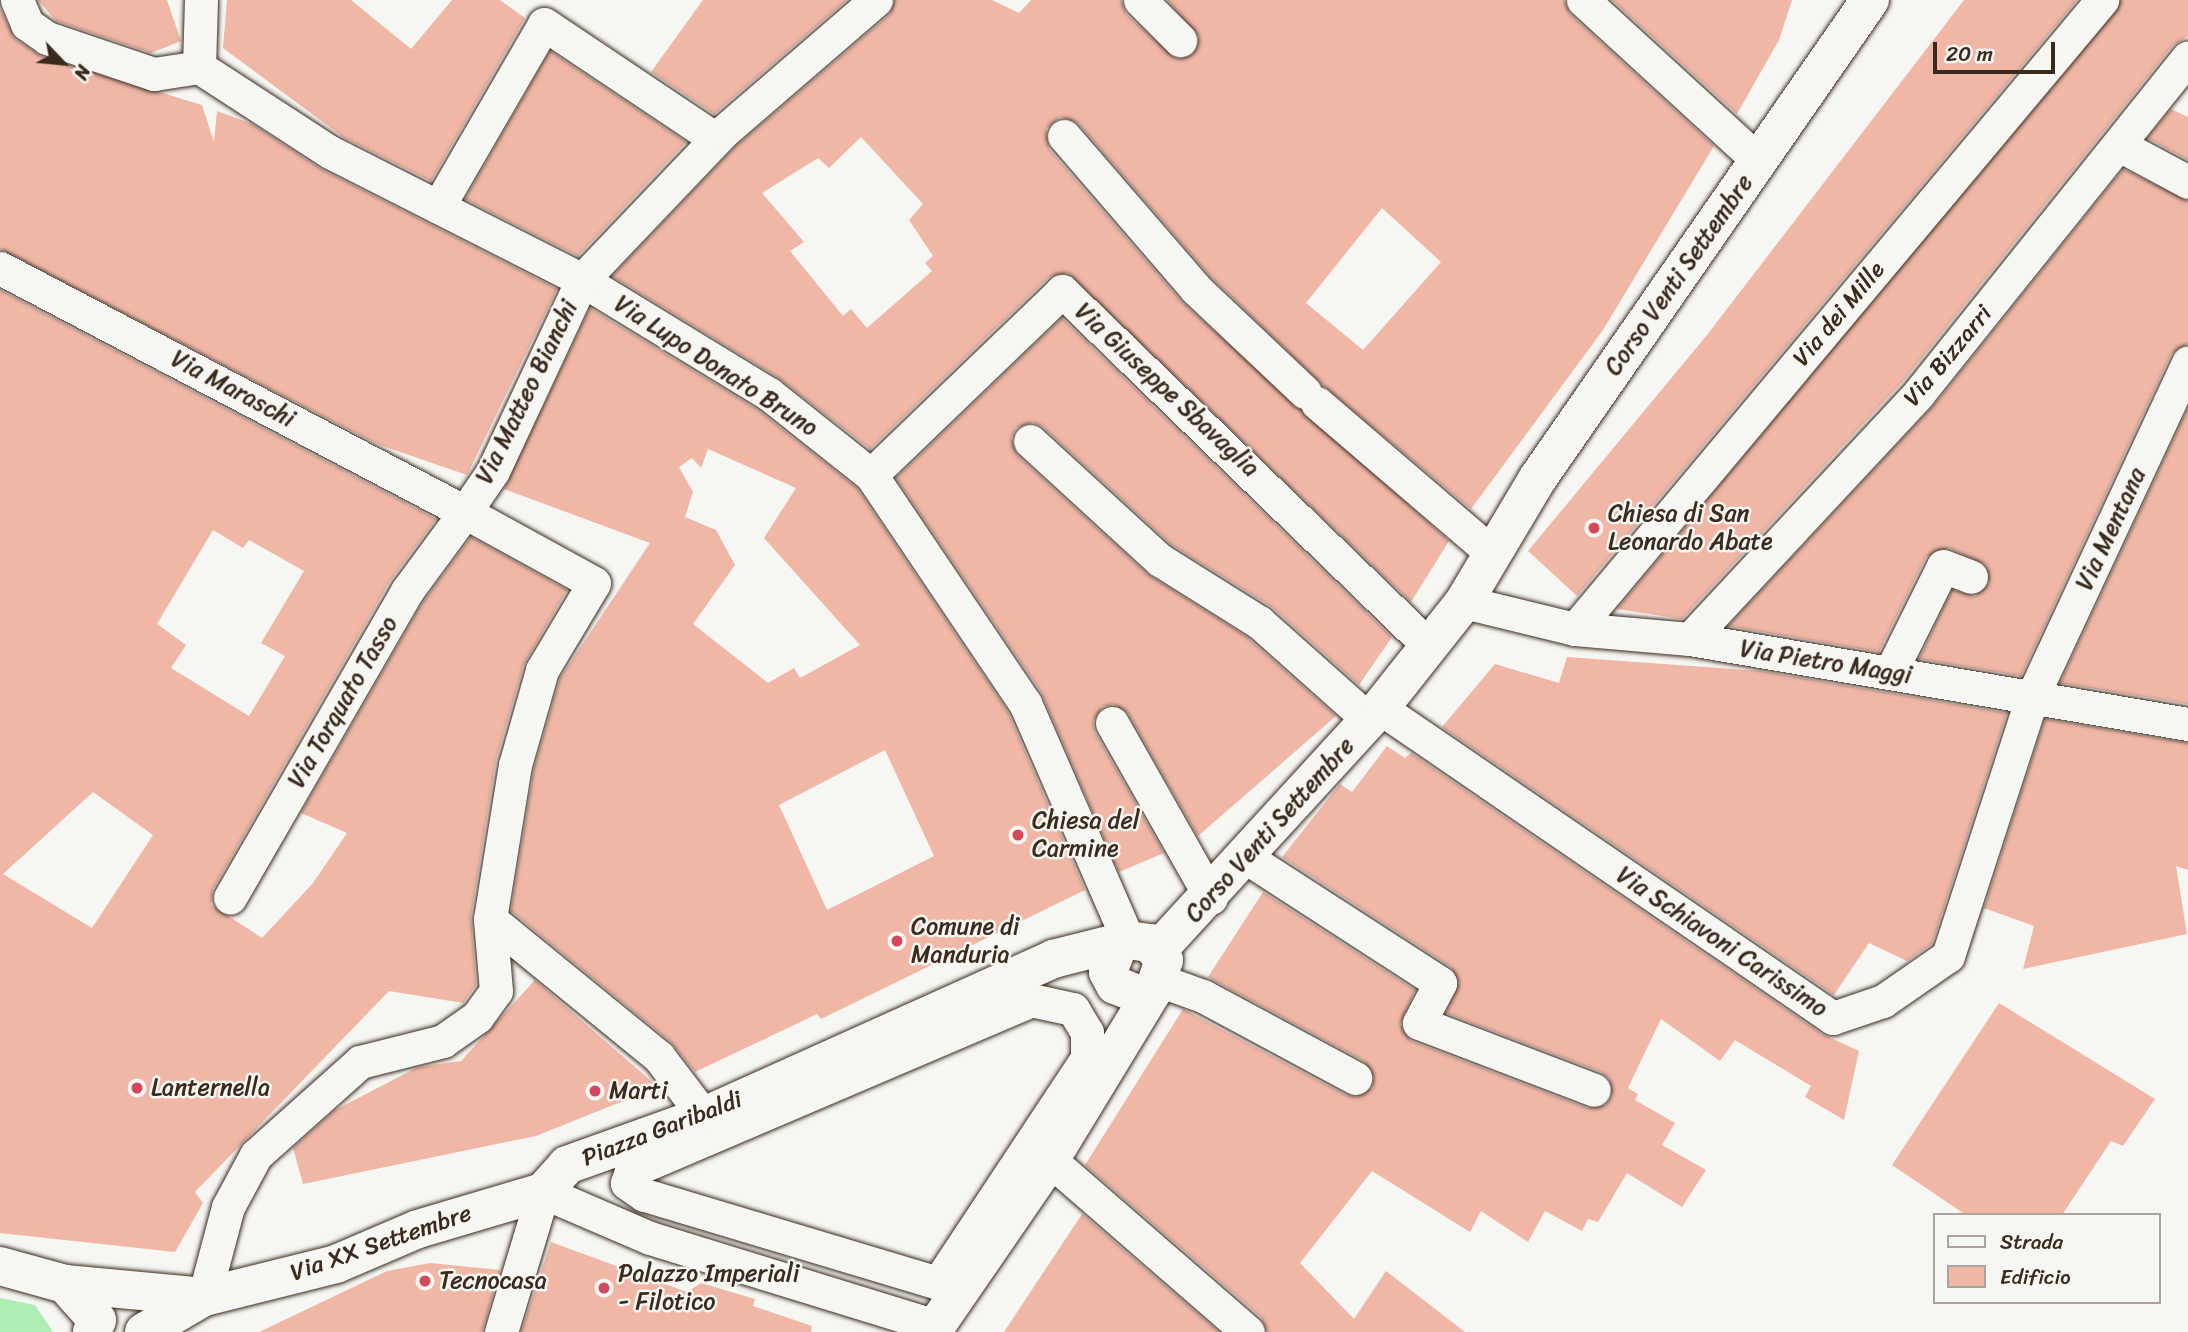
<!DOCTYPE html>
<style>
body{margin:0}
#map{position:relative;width:2188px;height:1332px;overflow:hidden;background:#f6f6f2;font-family:Sriracha,sans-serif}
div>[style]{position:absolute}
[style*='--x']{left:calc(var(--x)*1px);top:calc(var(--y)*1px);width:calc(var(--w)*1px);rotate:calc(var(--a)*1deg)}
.green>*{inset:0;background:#aeedb4}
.building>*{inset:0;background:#f0b7a7}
.roads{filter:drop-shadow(0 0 2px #3b2a1e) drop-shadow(0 0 2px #3b2a1e)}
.street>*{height:33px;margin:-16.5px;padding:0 16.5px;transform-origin:16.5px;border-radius:16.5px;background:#f6f6f2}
.secondary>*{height:38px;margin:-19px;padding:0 19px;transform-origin:19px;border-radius:19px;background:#f6f6f2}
.dots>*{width:19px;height:19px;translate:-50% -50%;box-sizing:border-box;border:4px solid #f6f6f2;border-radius:50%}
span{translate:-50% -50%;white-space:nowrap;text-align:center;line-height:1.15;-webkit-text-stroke:5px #f6f6f2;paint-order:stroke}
.street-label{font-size:24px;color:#3b2a1e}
.poi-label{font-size:24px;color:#3b2a1e}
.left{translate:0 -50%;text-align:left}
.legend{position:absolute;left:1933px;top:1213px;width:228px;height:91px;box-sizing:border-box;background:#f6f6f2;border:2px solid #aba49d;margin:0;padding:9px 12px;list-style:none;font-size:21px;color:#3b2a1e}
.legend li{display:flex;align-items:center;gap:14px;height:35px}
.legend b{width:35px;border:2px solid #aba49d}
.north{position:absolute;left:28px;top:28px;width:70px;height:70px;-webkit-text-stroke:5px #f6f6f2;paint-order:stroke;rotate:116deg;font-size:19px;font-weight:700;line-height:28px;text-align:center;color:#3b2a1e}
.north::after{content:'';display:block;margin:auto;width:24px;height:32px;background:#3b2a1e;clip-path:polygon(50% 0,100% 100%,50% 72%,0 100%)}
.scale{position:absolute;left:1933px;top:42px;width:122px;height:32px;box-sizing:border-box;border:4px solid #3b2a1e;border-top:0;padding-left:9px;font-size:21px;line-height:24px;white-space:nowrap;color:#3b2a1e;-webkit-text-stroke:5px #f6f6f2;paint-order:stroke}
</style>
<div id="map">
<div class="green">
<div style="clip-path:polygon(0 1298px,35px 1305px,53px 1332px,0 1332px)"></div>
</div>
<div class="building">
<div style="clip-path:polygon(38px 0,167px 0,181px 41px,151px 53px,56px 21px)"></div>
<div style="clip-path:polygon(227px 0,351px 0,411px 49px,452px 0,500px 0,525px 18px,431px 181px,343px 137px,223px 48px)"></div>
<div style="clip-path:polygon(703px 0,847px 0,714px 114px,651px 72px)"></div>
<div style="clip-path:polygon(evenodd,895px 0,992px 0,1019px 13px,1031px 0,1121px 0,1126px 14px,1176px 59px,1193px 54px,1199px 36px,1167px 0,1564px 0,1570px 14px,1714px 146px,1603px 330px,1471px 509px,1323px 385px,1210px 276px,1078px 123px,1060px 117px,1046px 129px,1049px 149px,1183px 303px,1449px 541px,1411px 602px,1068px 273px,1049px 277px,870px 449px,779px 378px,612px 276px,736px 146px,889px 15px,895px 0,861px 137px,923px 204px,909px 220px,933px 256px,925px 263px,932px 271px,867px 328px,851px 309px,843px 316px,790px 251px,804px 242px,762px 193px,818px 158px,829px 168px,861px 137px,895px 0,1382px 208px,1441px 262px,1363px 350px,1306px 303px,1382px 208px)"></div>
<div style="clip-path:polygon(1612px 0,1792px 0,1779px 40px,1737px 114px)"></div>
<div style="clip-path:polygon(1964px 0,2077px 0,1577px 596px,1528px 551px,1707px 335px)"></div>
<div style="clip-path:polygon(2121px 0,2188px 0,2188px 36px,2173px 45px,1904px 380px,1682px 619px,1617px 609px)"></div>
<div style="clip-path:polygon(0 9px,15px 39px,41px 56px,202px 105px,214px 142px,217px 111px,252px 124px,321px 169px,557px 289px,467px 475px,377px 444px,0 249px)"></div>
<div style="clip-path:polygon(550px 51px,686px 142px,578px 256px,465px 199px)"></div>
<div style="clip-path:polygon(2171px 109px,2188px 117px,2188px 160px,2147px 138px)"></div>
<div style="clip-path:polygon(2123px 169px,2188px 201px,2188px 343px,2171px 354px,2021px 676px,1919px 659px,1952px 590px,1975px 596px,1989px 583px,1986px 565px,1949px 548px,1926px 557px,1879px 652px,1728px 626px,1934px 405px)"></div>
<div style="clip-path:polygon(evenodd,0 290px,436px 519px,390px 581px,213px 889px,211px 905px,262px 938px,313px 883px,347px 833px,301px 813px,423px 602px,471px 537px,567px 590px,524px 664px,496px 760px,471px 916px,476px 985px,463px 1003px,389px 991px,195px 1192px,203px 1203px,175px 1252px,0 1233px,0 290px,213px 530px,243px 548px,249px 540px,304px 571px,261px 643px,285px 656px,249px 716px,171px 668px,186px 645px,157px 624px,213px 530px,0 290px,93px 792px,153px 835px,92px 928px,3px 874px,93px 792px)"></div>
<div style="clip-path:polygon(evenodd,590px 308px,758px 410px,857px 488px,1008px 712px,1085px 890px,821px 1019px,817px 1014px,695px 1072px,671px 1042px,511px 911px,534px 769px,560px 678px,650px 543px,504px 489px,590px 308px,708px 449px,796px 488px,764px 538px,860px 645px,800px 678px,794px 668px,768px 683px,693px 624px,735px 565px,716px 530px,685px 517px,693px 492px,679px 467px,692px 458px,701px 468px,708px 449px,590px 308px,885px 750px,934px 856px,827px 910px,779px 805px,885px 750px)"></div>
<div style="clip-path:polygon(1062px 318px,1392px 637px,1359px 685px,1272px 607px,1172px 545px,1043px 427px,1033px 422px,1016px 428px,1011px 438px,1017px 455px,1147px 574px,1247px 637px,1336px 716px,1198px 836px,1128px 713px,1113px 704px,1102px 707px,1093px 722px,1095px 732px,1164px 853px,1119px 872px,1041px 692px,896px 478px)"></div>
<div style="clip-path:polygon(2188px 408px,2188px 704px,2060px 683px)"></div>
<div style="clip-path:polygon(1567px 657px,1761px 671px,2007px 713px,1932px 944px,1907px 961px,1869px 943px,1834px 995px,1442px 727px,1495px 664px,1559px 683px)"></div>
<div style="clip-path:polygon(2045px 719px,2188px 743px,2188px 870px,2176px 866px,2187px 934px,2023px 969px,2034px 926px,1984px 908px)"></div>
<div style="clip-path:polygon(1387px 746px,1405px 758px,1411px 753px,1822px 1034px,1859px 1051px,1844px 1120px,1805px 1097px,1811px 1086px,1735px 1040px,1720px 1061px,1661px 1019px,1628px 1088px,1638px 1094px,1635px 1100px,1675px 1123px,1662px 1145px,1706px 1170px,1682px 1207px,1627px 1173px,1598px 1222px,1588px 1219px,1582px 1231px,1545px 1211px,1528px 1242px,1481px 1211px,1470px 1232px,1372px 1171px,1300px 1263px,1354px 1319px,1386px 1271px,1465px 1332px,1267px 1332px,1261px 1317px,1085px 1165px,1183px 1009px,1346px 1095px,1356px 1097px,1372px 1088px,1374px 1077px,1364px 1061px,1208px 977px,1263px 892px,1415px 990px,1400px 1024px,1411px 1041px,1587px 1108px,1606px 1105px,1612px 1096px,1609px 1078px,1601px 1072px,1446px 1013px,1459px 983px,1451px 967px,1282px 857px,1340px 784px,1352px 792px)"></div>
<div style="clip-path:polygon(535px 980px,658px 1087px,536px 1136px,303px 1184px,293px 1148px,335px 1110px,418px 1067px,461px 1061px)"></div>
<div style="clip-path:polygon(1999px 1003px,2155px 1099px,2123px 1146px,2111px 1141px,2062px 1215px,1966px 1215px,1892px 1165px)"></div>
<div style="clip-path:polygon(1082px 1214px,1219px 1332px,1004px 1332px)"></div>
<div style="clip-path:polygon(551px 1242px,687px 1292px,701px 1283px,755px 1299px,753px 1306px,812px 1326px,811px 1332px,521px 1332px)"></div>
<div style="clip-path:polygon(430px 1263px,500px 1270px,482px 1332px,259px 1332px,387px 1271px)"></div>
</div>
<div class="roads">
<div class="street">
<div style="--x:17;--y:0;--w:26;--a:67"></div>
<div style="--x:27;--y:24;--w:24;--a:35"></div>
<div style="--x:47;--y:38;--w:113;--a:18.6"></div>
<div style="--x:154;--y:74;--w:46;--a:-8.8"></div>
<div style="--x:1140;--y:0;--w:57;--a:45"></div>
<div style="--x:1583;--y:0;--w:239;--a:42.5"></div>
<div style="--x:199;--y:67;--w:156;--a:33"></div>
<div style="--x:330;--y:152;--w:283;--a:26.9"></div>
<div style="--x:582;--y:280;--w:219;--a:31.4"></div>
<div style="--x:769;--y:394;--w:130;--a:38.5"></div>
<div style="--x:871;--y:475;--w:275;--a:56"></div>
<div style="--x:1025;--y:703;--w:258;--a:66.5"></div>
<div style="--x:199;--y:67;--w:67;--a:-88.3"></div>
<div style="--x:1064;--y:136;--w:202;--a:49.2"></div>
<div style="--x:1196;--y:289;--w:150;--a:43.4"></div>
<div style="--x:2121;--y:146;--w:76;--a:28.2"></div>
<div style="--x:438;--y:207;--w:211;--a:-59.9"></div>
<div style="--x:544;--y:24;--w:207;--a:33.8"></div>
<div style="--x:0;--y:268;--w:525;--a:27.69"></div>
<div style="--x:465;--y:512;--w:98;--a:126.3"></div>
<div style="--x:407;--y:591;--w:354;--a:120"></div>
<div style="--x:1317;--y:403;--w:229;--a:40.6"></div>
<div style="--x:1030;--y:441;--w:176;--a:42.5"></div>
<div style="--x:1160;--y:560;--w:117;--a:32.1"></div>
<div style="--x:1259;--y:622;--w:147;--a:41.7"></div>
<div style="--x:871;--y:475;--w:265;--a:-43.9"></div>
<div style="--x:1062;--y:291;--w:512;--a:44.05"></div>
<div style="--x:1464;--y:602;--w:114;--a:13.7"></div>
<div style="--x:1575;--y:629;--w:115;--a:5"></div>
<div style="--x:1690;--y:639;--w:505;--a:9.69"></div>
<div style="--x:1575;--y:629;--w:821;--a:-50.04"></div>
<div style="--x:1690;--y:639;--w:336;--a:-47"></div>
<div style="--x:1919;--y:393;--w:430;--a:-51.3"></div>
<div style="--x:1890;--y:673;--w:119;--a:-63.6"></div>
<div style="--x:1943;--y:566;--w:30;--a:21"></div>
<div style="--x:1380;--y:708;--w:549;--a:34.38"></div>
<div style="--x:1833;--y:1018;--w:53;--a:-18.8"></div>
<div style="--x:1883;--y:1001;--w:79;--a:-34.7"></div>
<div style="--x:1948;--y:956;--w:274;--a:-72"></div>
<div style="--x:2033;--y:695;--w:367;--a:-65"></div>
<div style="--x:1112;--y:723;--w:201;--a:60.5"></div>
<div style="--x:1247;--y:858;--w:230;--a:32.9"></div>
<div style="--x:1440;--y:983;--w:45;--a:117.7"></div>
<div style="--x:1419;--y:1023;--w:187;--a:20.9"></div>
<div style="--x:490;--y:919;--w:218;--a:39.2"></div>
<div style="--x:659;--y:1057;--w:74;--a:52.7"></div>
<div style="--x:1161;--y:981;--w:45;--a:19.7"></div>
<div style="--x:1203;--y:996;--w:173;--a:28.3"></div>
<div style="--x:1031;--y:1000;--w:43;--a:12.1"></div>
<div style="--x:1073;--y:1009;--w:27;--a:59"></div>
<div style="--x:1087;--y:1032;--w:26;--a:90"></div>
<div style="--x:1087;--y:1058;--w:270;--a:123.5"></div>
<div style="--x:938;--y:1283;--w:307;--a:-163.3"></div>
<div style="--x:644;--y:1195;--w:21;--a:-145"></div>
<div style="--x:627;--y:1183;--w:13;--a:-72"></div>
<div style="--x:631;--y:1171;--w:435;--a:-23.1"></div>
<div style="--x:1050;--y:1160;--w:262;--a:41"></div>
<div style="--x:204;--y:1297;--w:93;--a:-75.1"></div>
<div style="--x:228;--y:1207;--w:59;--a:-61.7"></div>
<div style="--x:256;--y:1155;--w:140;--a:-41.8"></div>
<div style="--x:360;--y:1062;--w:86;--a:-14.2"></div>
<div style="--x:443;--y:1041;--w:42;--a:-35.2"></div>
<div style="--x:477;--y:1017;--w:32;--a:-54"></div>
<div style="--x:496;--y:991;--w:72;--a:-94.8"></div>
<div style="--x:490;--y:919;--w:156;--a:-80.8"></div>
<div style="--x:515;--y:765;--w:99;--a:-74.1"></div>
<div style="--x:542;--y:670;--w:101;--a:-59.1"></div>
<div style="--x:594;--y:583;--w:147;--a:-151.2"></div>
<div style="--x:465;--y:512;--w:50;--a:-55.7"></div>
<div style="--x:493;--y:471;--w:211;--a:-65"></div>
<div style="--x:582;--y:280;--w:204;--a:-46.4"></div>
<div style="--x:723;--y:132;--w:202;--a:-40.8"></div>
<div style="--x:501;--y:1332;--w:146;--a:-73.3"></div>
<div style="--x:543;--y:1192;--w:116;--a:23.3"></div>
<div style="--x:650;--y:1238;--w:299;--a:17.1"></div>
</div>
<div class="secondary">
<div style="--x:1158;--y:950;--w:328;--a:-47.5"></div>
<div style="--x:1380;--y:708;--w:135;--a:-51.6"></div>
<div style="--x:1464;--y:602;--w:144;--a:-59.2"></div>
<div style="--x:1538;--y:478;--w:582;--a:-55.22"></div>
<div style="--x:0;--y:1266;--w:67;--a:15.5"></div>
<div style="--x:65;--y:1284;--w:140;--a:5.3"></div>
<div style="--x:65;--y:1284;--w:48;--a:48.4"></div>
<div style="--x:97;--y:1320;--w:13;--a:113"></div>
<div style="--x:936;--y:1326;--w:201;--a:-55.5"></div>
<div style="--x:1050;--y:1160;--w:200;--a:-58.7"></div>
<div style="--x:144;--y:1332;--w:69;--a:-30.3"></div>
<div style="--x:204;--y:1297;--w:136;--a:-14"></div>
<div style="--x:336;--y:1264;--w:89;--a:-23.1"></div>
<div style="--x:418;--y:1229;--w:130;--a:-16.5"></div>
<div style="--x:543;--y:1192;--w:36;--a:-48"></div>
<div style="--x:567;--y:1165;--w:145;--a:-19.7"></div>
<div style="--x:704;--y:1116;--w:383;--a:-24.2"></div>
<div style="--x:1053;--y:959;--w:77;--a:-14.2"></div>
<div style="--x:1128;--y:940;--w:22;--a:8"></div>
<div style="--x:1150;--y:943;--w:22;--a:51"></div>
<div style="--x:1164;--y:960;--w:31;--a:109"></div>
<div style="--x:1154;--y:989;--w:15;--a:157"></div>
<div style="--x:1140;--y:995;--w:27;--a:-158"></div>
<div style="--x:1115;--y:985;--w:15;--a:-118"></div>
<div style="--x:1108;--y:972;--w:28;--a:-69"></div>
</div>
</div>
<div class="dots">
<div style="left:1594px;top:528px;background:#d1495b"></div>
<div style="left:1018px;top:835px;background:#d1495b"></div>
<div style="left:897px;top:941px;background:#d1495b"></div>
<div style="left:137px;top:1088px;background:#d1495b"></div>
<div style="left:595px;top:1091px;background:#d1495b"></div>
<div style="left:425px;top:1281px;background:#d1495b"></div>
<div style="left:604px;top:1288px;background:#d1495b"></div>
</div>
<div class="street-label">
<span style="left:1679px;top:275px;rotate:-55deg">Corso Venti Settembre</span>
<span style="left:1839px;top:314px;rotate:-50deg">Via dei Mille</span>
<span style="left:1948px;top:356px;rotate:-50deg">Via Bizzarri</span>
<span style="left:716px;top:366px;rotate:33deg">Via Lupo Donato Bruno</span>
<span style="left:233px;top:389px;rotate:28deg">Via Maraschi</span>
<span style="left:1167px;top:390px;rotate:43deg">Via Giuseppe Sbavaglia</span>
<span style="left:527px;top:392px;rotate:-64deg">Via Matteo Bianchi</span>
<span style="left:2111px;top:529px;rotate:-65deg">Via Mentana</span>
<span style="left:1826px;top:662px;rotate:9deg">Via Pietro Maggi</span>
<span style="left:343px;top:702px;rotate:-60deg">Via Torquato Tasso</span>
<span style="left:1270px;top:830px;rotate:-48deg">Corso Venti Settembre</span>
<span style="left:1722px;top:942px;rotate:34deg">Via Schiavoni Carissimo</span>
<span style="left:662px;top:1129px;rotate:-21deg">Piazza Garibaldi</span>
<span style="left:381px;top:1243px;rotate:-19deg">Via XX Settembre</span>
</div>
<div class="poi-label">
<span class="left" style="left:1608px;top:528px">Chiesa di San<br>Leonardo Abate</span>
<span class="left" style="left:1032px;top:835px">Chiesa del<br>Carmine</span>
<span class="left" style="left:911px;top:941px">Comune di<br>Manduria</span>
<span class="left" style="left:151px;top:1088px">Lanternella</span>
<span class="left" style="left:609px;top:1091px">Marti</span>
<span class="left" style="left:618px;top:1288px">Palazzo Imperiali<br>- Filotico</span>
<span class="left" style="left:439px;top:1281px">Tecnocasa</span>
</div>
<ul class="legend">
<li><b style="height:9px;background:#f6f6f2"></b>Strada</li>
<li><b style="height:19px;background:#f0b7a7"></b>Edificio</li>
</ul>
<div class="north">N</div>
<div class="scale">20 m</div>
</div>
